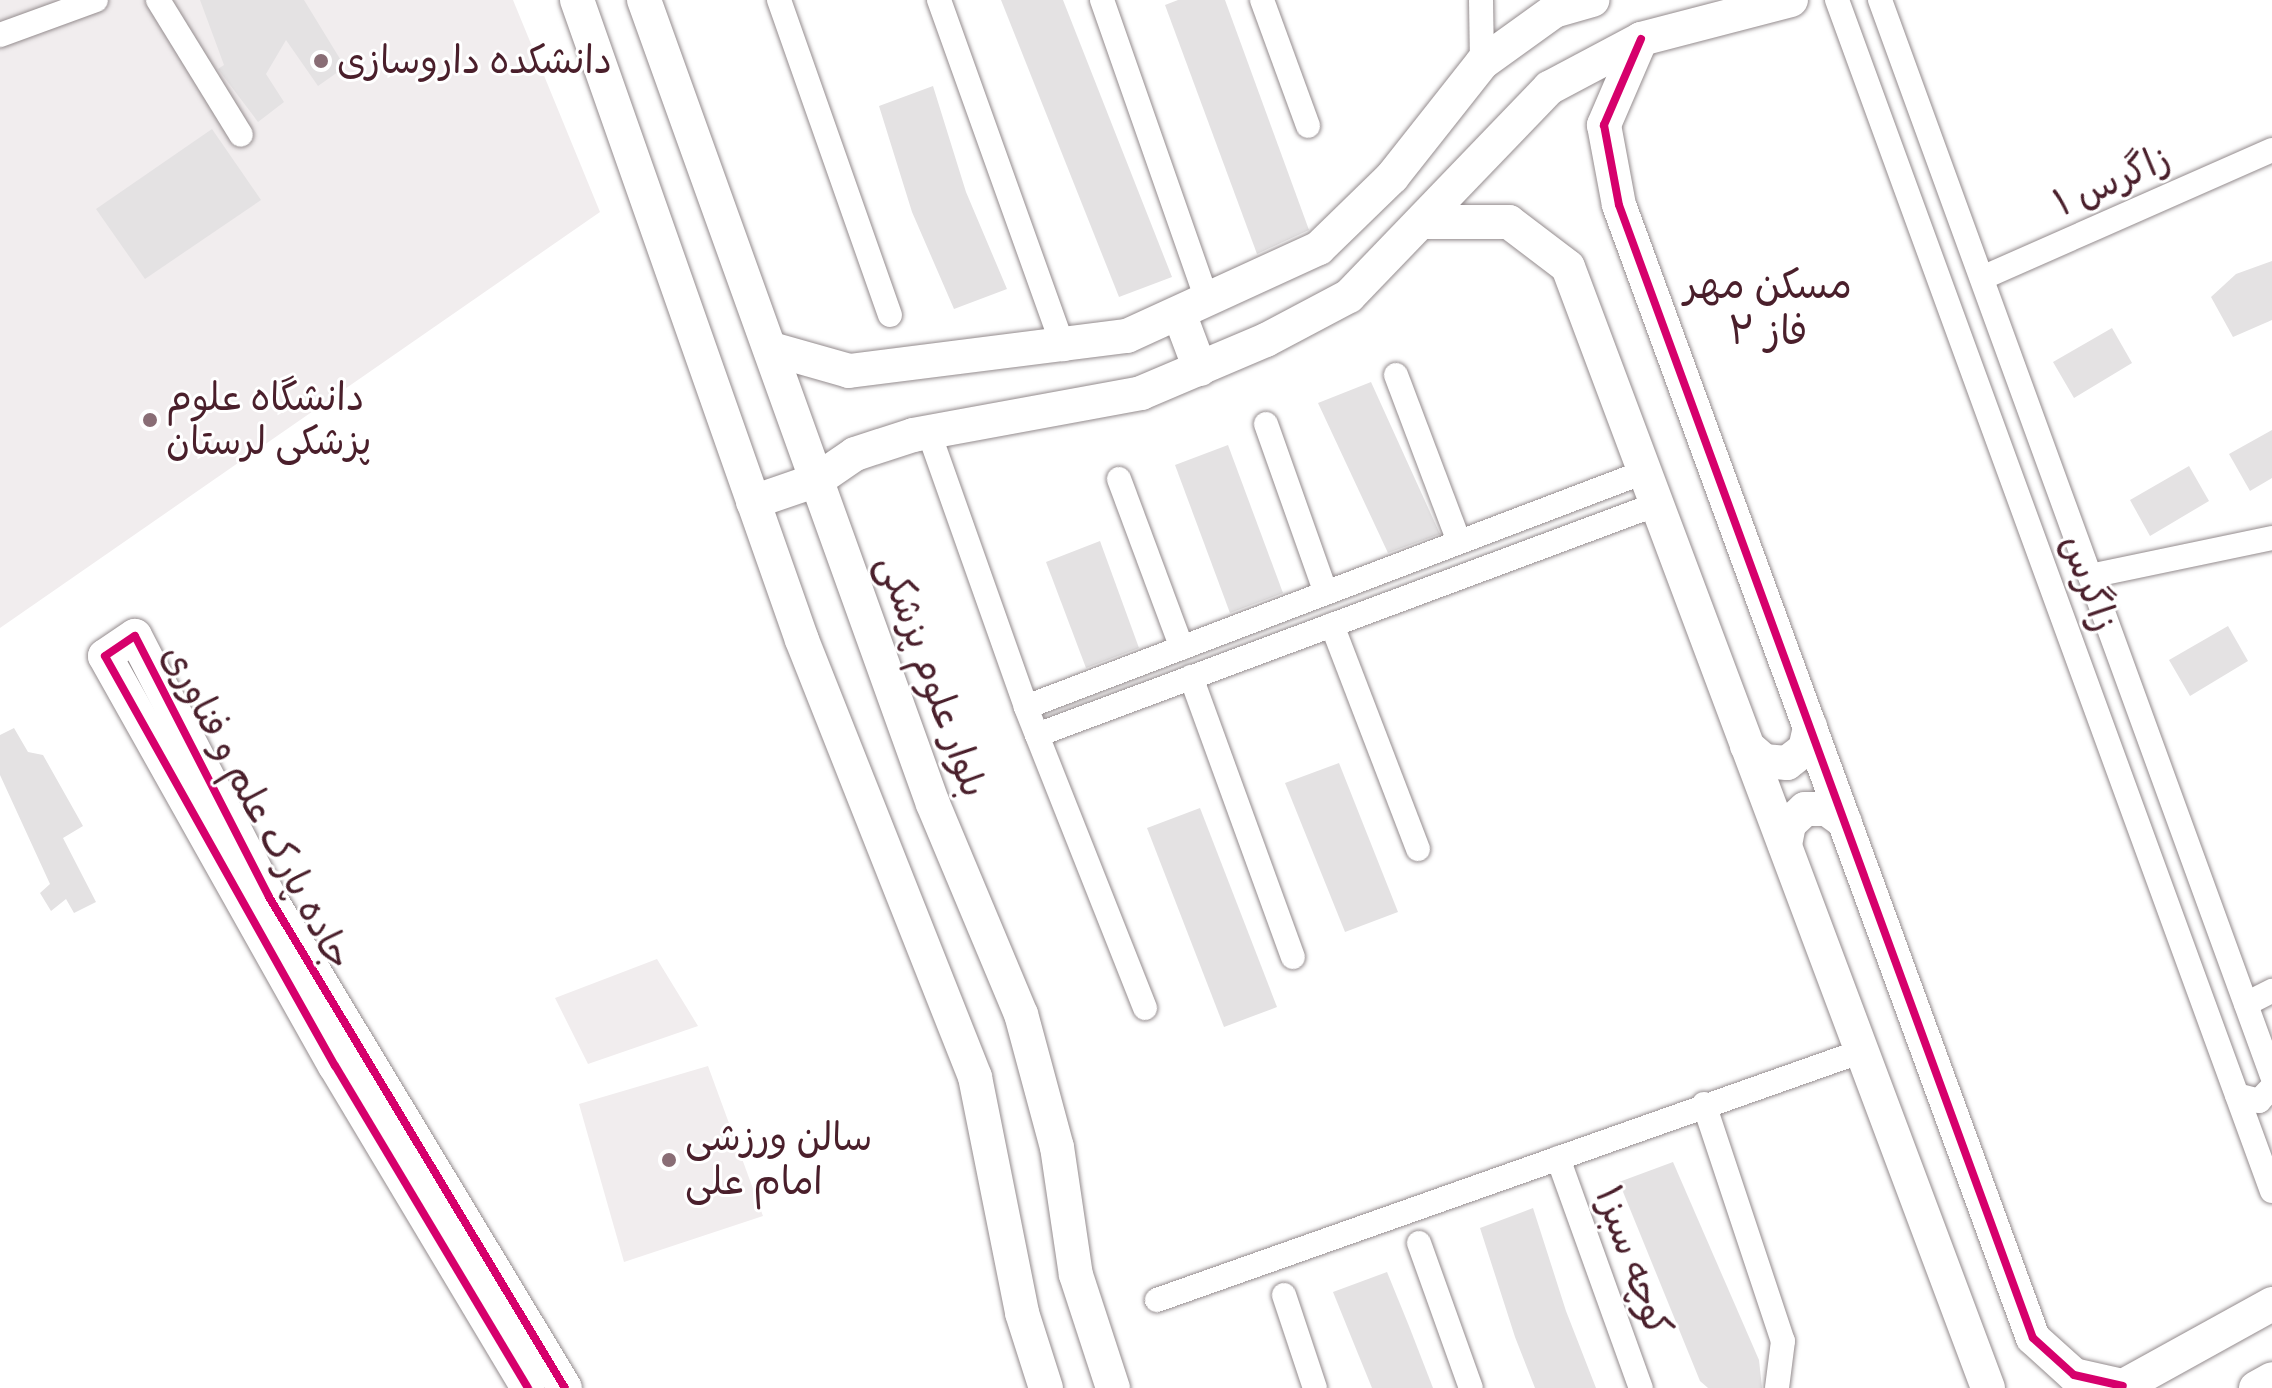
<!DOCTYPE html>
<meta charset="utf-8">
<style>
body{margin:0}
#map{position:relative;width:2272px;height:1388px;overflow:hidden;background:#fff;font-family:Caveat,"Playpen Sans Arabic",sans-serif}
div>[style]{position:absolute}
[style*='--x']{left:calc(var(--x)*1px);top:calc(var(--y)*1px);width:calc(var(--w)*1px);rotate:calc(var(--a)*1deg)}
.built>*{inset:0;background:#f1edee}
.building>*{inset:0;background:#e4e2e3}
.roads{filter:drop-shadow(0 0 2px #948c8e) drop-shadow(0 0 2px #948c8e)}
.street>*{height:24px;margin:-12px;padding:0 12px;transform-origin:12px;border-radius:12px;background:#fff}
.secondary>*{height:34px;margin:-17px;padding:0 17px;transform-origin:17px;border-radius:17px;background:#fff}
.cycleway>*{height:8px;margin:-4px;padding:0 4px;transform-origin:4px;border-radius:4px;background:#d6006c}
.dots>*{width:22px;height:22px;translate:-50% -50%;box-sizing:border-box;border:4px solid #fff;border-radius:50%}
span{translate:-50% -50%;white-space:nowrap;text-align:center;line-height:1.15;-webkit-text-stroke:6px #fff;paint-order:stroke}
.poi-label{font-size:38px;color:#4a1f2b}
.left{translate:0 -50%;text-align:left}
.street-label{font-size:38px;color:#4a1f2b}
.neighbourhood-label{font-size:40px;color:#4a1f2b}
</style>
<div id="map">
<div class="built">
<div style="clip-path:polygon(0 0,513px 0,600px 212px,0 628px)"></div>
<div style="clip-path:polygon(657px 959px,698px 1026px,588px 1064px,555px 998px)"></div>
<div style="clip-path:polygon(708px 1066px,763px 1216px,624px 1262px,579px 1104px)"></div>
</div>
<div class="building">
<div style="clip-path:polygon(200px 0,304px 0,345px 67px,318px 86px,286px 40px,266px 74px,284px 102px,258px 122px,218px 69px,224px 65px)"></div>
<div style="clip-path:polygon(1001px 0,1063px 0,1172px 277px,1119px 297px)"></div>
<div style="clip-path:polygon(1178px 0,1225px 0,1309px 230px,1257px 254px,1165px 5px)"></div>
<div style="clip-path:polygon(933px 86px,966px 192px,1007px 289px,954px 309px,912px 212px,879px 106px)"></div>
<div style="clip-path:polygon(212px 129px,261px 200px,145px 279px,96px 209px)"></div>
<div style="clip-path:polygon(2272px 261px,2272px 320px,2233px 337px,2211px 297px,2236px 274px)"></div>
<div style="clip-path:polygon(2112px 328px,2132px 363px,2074px 398px,2053px 362px)"></div>
<div style="clip-path:polygon(1371px 382px,1440px 534px,1388px 553px,1318px 403px)"></div>
<div style="clip-path:polygon(2272px 430px,2272px 478px,2250px 491px,2229px 454px)"></div>
<div style="clip-path:polygon(1228px 445px,1283px 593px,1230px 613px,1175px 465px)"></div>
<div style="clip-path:polygon(2189px 466px,2209px 501px,2150px 536px,2130px 500px)"></div>
<div style="clip-path:polygon(1100px 541px,1139px 648px,1086px 668px,1046px 562px)"></div>
<div style="clip-path:polygon(2228px 626px,2248px 661px,2190px 696px,2169px 660px)"></div>
<div style="clip-path:polygon(14px 728px,28px 752px,43px 755px,83px 826px,63px 838px,96px 902px,74px 913px,66px 899px,51px 911px,40px 893px,50px 884px,0 775px,0 735px)"></div>
<div style="clip-path:polygon(1339px 763px,1398px 912px,1345px 932px,1285px 783px)"></div>
<div style="clip-path:polygon(1200px 808px,1277px 1007px,1224px 1027px,1147px 828px)"></div>
<div style="clip-path:polygon(1673px 1162px,1759px 1360px,1762px 1388px,1708px 1388px,1700px 1381px,1619px 1182px)"></div>
<div style="clip-path:polygon(1533px 1208px,1566px 1311px,1596px 1388px,1535px 1388px,1515px 1337px,1480px 1228px)"></div>
<div style="clip-path:polygon(1387px 1272px,1409px 1326px,1433px 1388px,1372px 1388px,1352px 1339px,1333px 1292px)"></div>
</div>
<div class="roads">
<div class="street">
<div style="--x:158;--y:0;--w:158;--a:58.4"></div>
<div style="--x:779;--y:0;--w:334;--a:70.6"></div>
<div style="--x:939;--y:0;--w:371;--a:70.3"></div>
<div style="--x:1102;--y:0;--w:318;--a:70.7"></div>
<div style="--x:1262;--y:0;--w:134;--a:69.9"></div>
<div style="--x:1481;--y:0;--w:63;--a:89.1"></div>
<div style="--x:1837;--y:0;--w:1268;--a:69.94"></div>
<div style="--x:1880;--y:0;--w:1145;--a:69.98"></div>
<div style="--x:0;--y:35;--w:102;--a:-20"></div>
<div style="--x:1982;--y:278;--w:317;--a:-23.8"></div>
<div style="--x:1396;--y:375;--w:178;--a:69.3"></div>
<div style="--x:1266;--y:424;--w:179;--a:70.5"></div>
<div style="--x:934;--y:447;--w:276;--a:70.5"></div>
<div style="--x:1119;--y:479;--w:180;--a:69.6"></div>
<div style="--x:2090;--y:576;--w:186;--a:-11.8"></div>
<div style="--x:1332;--y:625;--w:240;--a:69"></div>
<div style="--x:1191;--y:677;--w:298;--a:70"></div>
<div style="--x:1037;--y:735;--w:662;--a:-20.43"></div>
<div style="--x:2246;--y:1004;--w:29;--a:-27"></div>
<div style="--x:1145;--y:1008;--w:324;--a:-111.6"></div>
<div style="--x:1026;--y:707;--w:661;--a:-20.82"></div>
<div style="--x:2237;--y:1095;--w:23;--a:15"></div>
<div style="--x:2259;--y:1101;--w:19;--a:-47"></div>
<div style="--x:1704;--y:1104;--w:250;--a:71.6"></div>
<div style="--x:1783;--y:1341;--w:47;--a:97.3"></div>
<div style="--x:1558;--y:1158;--w:245;--a:70.2"></div>
<div style="--x:1419;--y:1243;--w:154;--a:70.3"></div>
<div style="--x:1284;--y:1295;--w:98;--a:71.6"></div>
<div style="--x:1157;--y:1300;--w:748;--a:-19.45"></div>
</div>
<div class="secondary">
<div style="--x:577;--y:0;--w:678;--a:70.63"></div>
<div style="--x:802;--y:640;--w:470;--a:68.4"></div>
<div style="--x:975;--y:1077;--w:241;--a:78.7"></div>
<div style="--x:1022;--y:1313;--w:79;--a:72.3"></div>
<div style="--x:644;--y:0;--w:854;--a:70.23"></div>
<div style="--x:933;--y:804;--w:228;--a:67.3"></div>
<div style="--x:1021;--y:1014;--w:138;--a:74.9"></div>
<div style="--x:1057;--y:1147;--w:129;--a:81.6"></div>
<div style="--x:1076;--y:1275;--w:119;--a:71.9"></div>
<div style="--x:1641;--y:39;--w:94;--a:113.3"></div>
<div style="--x:1604;--y:125;--w:81;--a:79.4"></div>
<div style="--x:1619;--y:205;--w:1206;--a:69.93"></div>
<div style="--x:2033;--y:1338;--w:55;--a:42.1"></div>
<div style="--x:2074;--y:1375;--w:50;--a:12.7"></div>
<div style="--x:1427;--y:222;--w:82;--a:0"></div>
<div style="--x:1509;--y:222;--w:74;--a:37.3"></div>
<div style="--x:1568;--y:267;--w:1197;--a:69.46"></div>
<div style="--x:1179;--y:313;--w:60;--a:69.4"></div>
<div style="--x:772;--y:349;--w:80;--a:15.9"></div>
<div style="--x:849;--y:371;--w:280;--a:-7.2"></div>
<div style="--x:1127;--y:336;--w:211;--a:-24.6"></div>
<div style="--x:1319;--y:248;--w:102;--a:-44.2"></div>
<div style="--x:1392;--y:177;--w:145;--a:-51.7"></div>
<div style="--x:1482;--y:63;--w:89;--a:-35.8"></div>
<div style="--x:1554;--y:11;--w:40;--a:-16"></div>
<div style="--x:753;--y:502;--w:68;--a:-19"></div>
<div style="--x:817;--y:480;--w:46;--a:-34.4"></div>
<div style="--x:855;--y:454;--w:61;--a:-18.1"></div>
<div style="--x:913;--y:435;--w:232;--a:-10.4"></div>
<div style="--x:1141;--y:393;--w:136;--a:-23"></div>
<div style="--x:1266;--y:340;--w:94;--a:-27.9"></div>
<div style="--x:1349;--y:296;--w:289;--a:-46.1"></div>
<div style="--x:1549;--y:88;--w:104;--a:-28"></div>
<div style="--x:1641;--y:39;--w:155;--a:-14.6"></div>
<div style="--x:1747;--y:746;--w:23;--a:41"></div>
<div style="--x:1764;--y:761;--w:23;--a:5"></div>
<div style="--x:1787;--y:763;--w:23;--a:-38"></div>
<div style="--x:1805;--y:749;--w:23;--a:-77"></div>
<div style="--x:1785;--y:845;--w:21;--a:-79"></div>
<div style="--x:1789;--y:824;--w:22;--a:-43"></div>
<div style="--x:1805;--y:809;--w:22;--a:0"></div>
<div style="--x:1827;--y:809;--w:22;--a:36"></div>
<div style="--x:528;--y:1388;--w:375;--a:-120.9"></div>
<div style="--x:335;--y:1066;--w:470;--a:-119.3"></div>
<div style="--x:105;--y:656;--w:36;--a:-34"></div>
<div style="--x:135;--y:636;--w:293;--a:62.8"></div>
<div style="--x:269;--y:897;--w:573;--a:58.92"></div>
<div style="--x:2120;--y:1388;--w:174;--a:-28.9"></div>
<div style="--x:2256;--y:1388;--w:18;--a:-29"></div>
</div>
</div>
<div class="cycleway">
<div style="--x:1641;--y:39;--w:94;--a:113.3"></div>
<div style="--x:1604;--y:125;--w:81;--a:79.4"></div>
<div style="--x:1619;--y:205;--w:1206;--a:69.93"></div>
<div style="--x:2033;--y:1338;--w:55;--a:42.1"></div>
<div style="--x:2074;--y:1375;--w:50;--a:12.7"></div>
<div style="--x:528;--y:1388;--w:375;--a:-120.9"></div>
<div style="--x:335;--y:1066;--w:470;--a:-119.3"></div>
<div style="--x:105;--y:656;--w:36;--a:-34"></div>
<div style="--x:135;--y:636;--w:293;--a:62.8"></div>
<div style="--x:269;--y:897;--w:573;--a:58.92"></div>
</div>
<div class="dots">
<div style="left:321px;top:61px;background:#896d75"></div>
<div style="left:150px;top:420px;background:#896d75"></div>
<div style="left:669px;top:1160px;background:#896d75"></div>
</div>
<div class="poi-label">
<span class="left" style="left:337px;top:61px">دانشکده داروسازی</span>
<span class="left" style="left:166px;top:420px">دانشگاه علوم<br>پزشکی لرستان</span>
<span class="left" style="left:685px;top:1160px">سالن ورزشی<br>امام علی</span>
</div>
<div class="street-label">
<span style="left:2112px;top:181px;rotate:-24deg">زاگرس ۱</span>
<span style="left:2089px;top:583px;rotate:70deg">زاگرس</span>
<span style="left:932px;top:676px;rotate:70deg">بلوار علوم پزشکی</span>
<span style="left:257px;top:807px;rotate:62deg">جاده پارک علم و فناوری</span>
<span style="left:1633px;top:1261px;rotate:70deg">کوچه سبز۱</span>
</div>
<div class="neighbourhood-label">
<span style="left:1768px;top:308px">مسکن مهر<br>فاز ۲</span>
</div>
</div>
